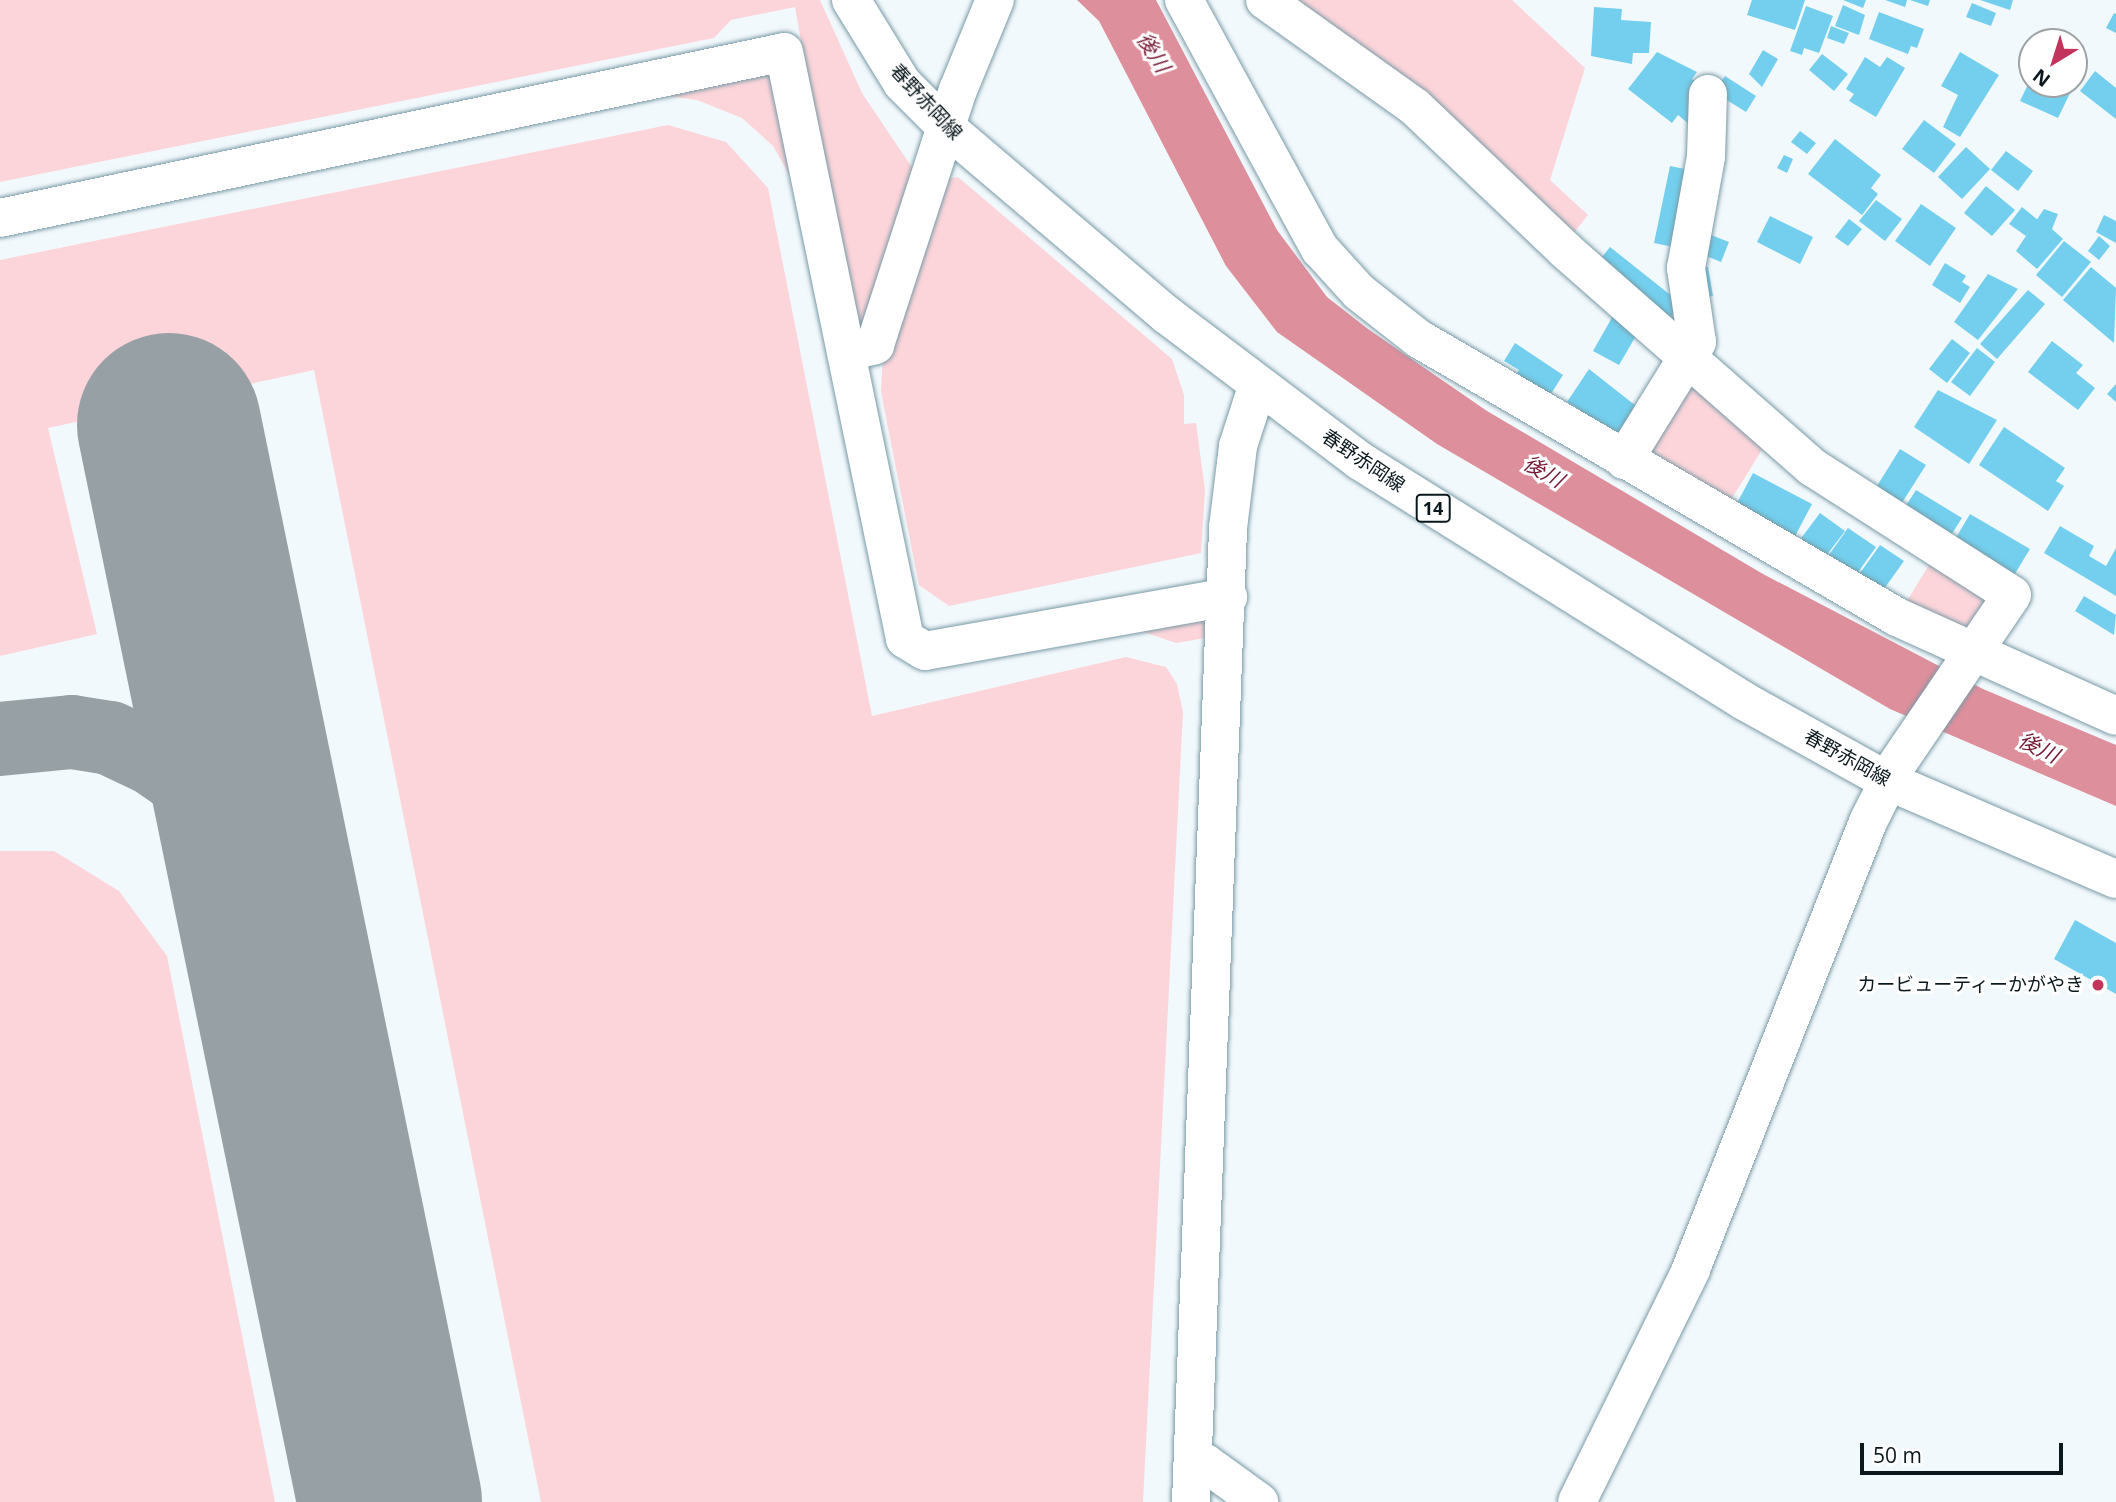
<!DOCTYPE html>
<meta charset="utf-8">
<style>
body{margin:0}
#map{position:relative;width:2116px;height:1502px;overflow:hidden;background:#f2f9fc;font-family:"Open Sans","Noto Sans JP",sans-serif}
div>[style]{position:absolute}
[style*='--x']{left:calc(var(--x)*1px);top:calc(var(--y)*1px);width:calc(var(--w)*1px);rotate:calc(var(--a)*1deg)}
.green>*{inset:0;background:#fcd5da}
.water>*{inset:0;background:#de8f9c}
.taxiway>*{height:74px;margin:-37px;padding:0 37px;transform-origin:37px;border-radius:37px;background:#97a0a4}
.runway>*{height:184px;margin:-92px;padding:0 92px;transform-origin:92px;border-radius:92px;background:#97a0a4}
.building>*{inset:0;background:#73cfed}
.roads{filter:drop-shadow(0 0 2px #799aa6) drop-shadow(0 0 2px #799aa6)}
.minor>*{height:38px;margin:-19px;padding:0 19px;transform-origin:19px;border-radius:19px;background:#fff}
.major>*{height:38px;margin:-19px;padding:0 19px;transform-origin:19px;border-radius:19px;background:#fff}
.dots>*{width:19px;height:19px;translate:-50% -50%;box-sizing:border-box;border:4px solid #fff;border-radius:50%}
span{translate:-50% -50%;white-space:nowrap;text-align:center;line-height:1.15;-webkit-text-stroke:6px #fff;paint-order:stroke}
.shield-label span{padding:2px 5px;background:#fff;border:2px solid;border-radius:5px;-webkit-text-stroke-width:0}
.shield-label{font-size:18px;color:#0a171c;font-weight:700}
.street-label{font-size:19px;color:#0a171c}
.poi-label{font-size:19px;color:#0a171c}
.right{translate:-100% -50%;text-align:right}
.water-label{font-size:21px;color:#751934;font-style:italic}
.north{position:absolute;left:2018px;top:28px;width:70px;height:70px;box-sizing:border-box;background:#fff;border:2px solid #9da2a4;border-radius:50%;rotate:218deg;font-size:19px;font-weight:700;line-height:28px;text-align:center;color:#0a171c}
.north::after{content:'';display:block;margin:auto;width:24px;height:32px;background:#c3345d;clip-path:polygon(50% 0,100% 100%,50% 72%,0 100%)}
.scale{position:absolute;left:1860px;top:1443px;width:203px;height:32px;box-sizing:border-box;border:4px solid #0a171c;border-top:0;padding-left:9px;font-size:21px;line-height:24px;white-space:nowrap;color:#0a171c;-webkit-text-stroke:5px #fff;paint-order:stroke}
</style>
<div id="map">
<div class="green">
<div style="clip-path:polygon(0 0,820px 0,862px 93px,915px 172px,873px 330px,853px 332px,795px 7px,731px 20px,714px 38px,0 182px)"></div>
<div style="clip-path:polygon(1287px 0,1512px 0,1585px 68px,1550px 180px,1588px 215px,1565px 244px)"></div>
<div style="clip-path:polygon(780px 67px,809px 209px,773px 146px,742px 118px,697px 100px,651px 94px)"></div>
<div style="clip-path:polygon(668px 125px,726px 142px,768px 188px,872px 716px,1126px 657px,1166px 667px,1177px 684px,1183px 712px,1143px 1502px,541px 1502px,314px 370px,48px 428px,97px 634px,0 656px,0 260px)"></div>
<div style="clip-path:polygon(958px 177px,1172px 359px,1184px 395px,1184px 424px,1196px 423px,1205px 490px,1201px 553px,949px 606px,919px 585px,881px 392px,883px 349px,942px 180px)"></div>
<div style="clip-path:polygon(1691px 360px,1773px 432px,1721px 516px,1624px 460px)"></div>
<div style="clip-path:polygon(1937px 552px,2012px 595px,1975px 648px,1897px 617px)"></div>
<div style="clip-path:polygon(1206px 609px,1217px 636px,1176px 643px,1123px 625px)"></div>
<div style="clip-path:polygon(0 851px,54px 851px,119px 891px,167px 956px,275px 1502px,0 1502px)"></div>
</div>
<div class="water">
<div style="clip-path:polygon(1077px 0,1156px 0,1277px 230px,1327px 297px,1368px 329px,1487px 411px,1763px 574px,1983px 689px,2116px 745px,2116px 806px,1890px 709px,1437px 444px,1277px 332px,1226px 266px,1099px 21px)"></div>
</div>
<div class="taxiway">
<div style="--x:0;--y:739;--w:72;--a:-5.6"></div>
<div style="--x:72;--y:732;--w:38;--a:9"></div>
<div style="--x:110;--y:738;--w:49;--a:25.5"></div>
<div style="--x:154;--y:759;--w:47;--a:34.7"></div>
<div style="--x:193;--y:786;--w:81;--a:49"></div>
<div style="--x:246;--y:847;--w:34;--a:54"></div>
<div style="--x:266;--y:875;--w:36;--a:85"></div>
</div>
<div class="runway">
<div style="--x:169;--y:425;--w:1099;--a:78.4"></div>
</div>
<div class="building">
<div style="clip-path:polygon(1752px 0,1805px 0,1795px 30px,1747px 15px)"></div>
<div style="clip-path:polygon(1843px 0,1866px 0,1863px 8px)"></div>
<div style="clip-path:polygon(1885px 0,1907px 0,1905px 7px)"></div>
<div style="clip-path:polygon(1910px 0,1930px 0,1928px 6px)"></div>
<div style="clip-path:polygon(1980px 0,2013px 0,2010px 10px)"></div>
<div style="clip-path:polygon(1972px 3px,1996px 13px,1991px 26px,1966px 17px)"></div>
<div style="clip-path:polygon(1843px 5px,1865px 15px,1859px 35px,1835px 26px)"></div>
<div style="clip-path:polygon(1806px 6px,1833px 16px,1819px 53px,1804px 48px,1802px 55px,1790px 51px)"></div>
<div style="clip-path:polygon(1594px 7px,1622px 9px,1621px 20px,1651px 22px,1649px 53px,1633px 53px,1632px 64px,1591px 56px)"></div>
<div style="clip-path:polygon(1879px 12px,1924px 29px,1917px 48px,1911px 46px,1908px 54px,1869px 39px)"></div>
<div style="clip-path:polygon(2114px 13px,2116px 14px,2116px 33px,2106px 28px)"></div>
<div style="clip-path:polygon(1831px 26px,1849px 33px,1844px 44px,1827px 38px)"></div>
<div style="clip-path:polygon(1763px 50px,1778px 59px,1762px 87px,1749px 74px)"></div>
<div style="clip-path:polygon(1657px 52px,1697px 72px,1692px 79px,1702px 87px,1690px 125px,1678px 115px,1672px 123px,1628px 89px)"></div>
<div style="clip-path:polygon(1960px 52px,1999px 75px,1960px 137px,1943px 127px,1958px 95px,1941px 86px)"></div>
<div style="clip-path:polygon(1822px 54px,1848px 74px,1834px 91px,1809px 70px)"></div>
<div style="clip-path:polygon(1865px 57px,1880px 67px,1887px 57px,1905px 68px,1876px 117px,1849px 101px,1854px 94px,1846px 89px)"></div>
<div style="clip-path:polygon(2095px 71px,2116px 88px,2116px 119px,2080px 91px)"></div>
<div style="clip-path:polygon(1725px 76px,1756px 96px,1746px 112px,1714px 92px)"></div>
<div style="clip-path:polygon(2032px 76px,2032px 84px,2073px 87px,2058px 118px,2020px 101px)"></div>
<div style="clip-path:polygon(1924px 120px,1956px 144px,1934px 173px,1902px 149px)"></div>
<div style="clip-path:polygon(1800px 131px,1816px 143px,1807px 154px,1791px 142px)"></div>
<div style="clip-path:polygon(1835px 139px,1881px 175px,1871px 188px,1878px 194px,1862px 215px,1808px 174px)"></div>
<div style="clip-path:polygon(1966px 147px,1990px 169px,1962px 199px,1938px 177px)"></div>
<div style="clip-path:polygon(2006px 151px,2033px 171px,2018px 191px,1991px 170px)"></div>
<div style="clip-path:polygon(1784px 155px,1793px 159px,1787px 173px,1777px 168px)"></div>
<div style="clip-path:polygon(1670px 166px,1695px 171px,1678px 248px,1654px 243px)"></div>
<div style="clip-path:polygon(1986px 186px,2015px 210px,1992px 236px,1964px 213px)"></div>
<div style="clip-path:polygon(1876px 200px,1902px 219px,1885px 241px,1859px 221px)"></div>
<div style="clip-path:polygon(1921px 204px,1956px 228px,1930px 266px,1895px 241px)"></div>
<div style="clip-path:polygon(2022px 207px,2038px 220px,2026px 236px,2009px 224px)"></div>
<div style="clip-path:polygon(2044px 209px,2058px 214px,2052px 229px,2063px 239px,2037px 269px,2016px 251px)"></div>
<div style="clip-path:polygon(2104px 215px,2116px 221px,2116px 243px,2096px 232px)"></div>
<div style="clip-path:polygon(1770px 216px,1813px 237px,1800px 264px,1757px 242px)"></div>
<div style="clip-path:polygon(1849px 219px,1862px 229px,1848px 246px,1835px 237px)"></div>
<div style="clip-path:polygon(1711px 235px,1729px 242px,1721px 262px,1704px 255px)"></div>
<div style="clip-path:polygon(2099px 236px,2110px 246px,2099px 260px,2088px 251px)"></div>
<div style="clip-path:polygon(2064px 241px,2091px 262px,2062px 297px,2036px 275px)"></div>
<div style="clip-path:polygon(1610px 247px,1673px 297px,1675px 311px,1666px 323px,1594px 267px)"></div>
<div style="clip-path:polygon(1945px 263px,1966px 276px,1962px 282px,1970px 287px,1960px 303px,1932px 285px)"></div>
<div style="clip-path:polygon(1708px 267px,1713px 296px,1697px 299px,1692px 270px)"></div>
<div style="clip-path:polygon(2091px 267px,2116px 288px,2114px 343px,2063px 300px)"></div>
<div style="clip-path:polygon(1988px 274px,2018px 289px,1978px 340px,1954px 322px)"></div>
<div style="clip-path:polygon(2028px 290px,2045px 304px,1997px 359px,1980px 344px)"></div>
<div style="clip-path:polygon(1614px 314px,1640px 329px,1619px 365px,1593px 351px)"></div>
<div style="clip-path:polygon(1952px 339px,1970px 353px,1947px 383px,1929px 369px)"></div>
<div style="clip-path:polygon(2052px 341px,2083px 365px,2076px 373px,2095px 388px,2078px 410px,2028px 372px)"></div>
<div style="clip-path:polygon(1515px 343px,1563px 375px,1547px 400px,1514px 379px,1519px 370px,1504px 361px)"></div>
<div style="clip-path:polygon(1977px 348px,1995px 362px,1970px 396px,1951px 382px)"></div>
<div style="clip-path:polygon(1589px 369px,1645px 413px,1621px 451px,1605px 426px,1567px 402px)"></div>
<div style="clip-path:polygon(2116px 384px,2116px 402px,2107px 394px)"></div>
<div style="clip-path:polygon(1938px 390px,1997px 420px,1969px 464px,1914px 427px)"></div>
<div style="clip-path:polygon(2004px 427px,2065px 468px,2056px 481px,2064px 486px,2048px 511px,1979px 465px)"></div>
<div style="clip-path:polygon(1900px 449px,1926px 465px,1898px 509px,1872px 494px)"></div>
<div style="clip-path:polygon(1753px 473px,1812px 504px,1793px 540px,1734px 509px)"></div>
<div style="clip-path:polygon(1916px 490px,1962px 518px,1944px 546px,1898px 518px)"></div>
<div style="clip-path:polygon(1820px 513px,1845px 531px,1823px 560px,1799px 541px)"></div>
<div style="clip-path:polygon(1970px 514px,2030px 549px,2008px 585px,1954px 541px)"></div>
<div style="clip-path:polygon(2060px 526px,2094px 546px,2089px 556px,2106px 566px,2116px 548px,2116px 596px,2044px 553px)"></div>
<div style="clip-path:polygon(1848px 528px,1876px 547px,1854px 578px,1826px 559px)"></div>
<div style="clip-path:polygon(1880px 545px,1904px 561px,1879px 596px,1855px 580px)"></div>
<div style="clip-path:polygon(2084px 596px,2116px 615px,2114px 635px,2075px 611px)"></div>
<div style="clip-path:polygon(2075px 920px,2116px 943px,2116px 994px,2054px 959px)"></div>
</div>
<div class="roads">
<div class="minor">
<div style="--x:1184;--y:0;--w:284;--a:61.4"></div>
<div style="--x:1320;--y:249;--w:58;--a:47.8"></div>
<div style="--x:1359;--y:292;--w:76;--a:38.1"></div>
<div style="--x:1419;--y:339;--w:553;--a:30.18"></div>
<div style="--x:1897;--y:617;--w:240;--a:24.3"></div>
<div style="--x:1265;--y:0;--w:184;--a:35.5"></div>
<div style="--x:1415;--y:107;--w:207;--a:43.6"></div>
<div style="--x:1565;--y:250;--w:329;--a:41.3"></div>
<div style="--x:1812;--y:467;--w:237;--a:32.6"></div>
<div style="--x:2012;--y:595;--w:207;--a:124.2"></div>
<div style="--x:1896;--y:766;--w:63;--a:116.6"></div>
<div style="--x:1868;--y:822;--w:482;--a:111.6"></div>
<div style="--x:1691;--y:1270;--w:258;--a:116.2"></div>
<div style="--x:0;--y:218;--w:801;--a:-11.95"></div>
<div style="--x:784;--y:52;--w:599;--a:78.35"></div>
<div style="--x:905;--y:639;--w:23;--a:31"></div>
<div style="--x:925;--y:651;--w:308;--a:-10.1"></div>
<div style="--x:850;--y:351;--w:26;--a:-13"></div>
<div style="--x:875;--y:345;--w:268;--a:-72"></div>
<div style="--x:958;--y:90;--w:97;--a:-67.7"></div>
<div style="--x:1624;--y:460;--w:139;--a:-58.3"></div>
<div style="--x:1697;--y:342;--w:75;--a:-98.5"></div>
<div style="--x:1686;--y:268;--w:113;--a:-79.8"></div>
<div style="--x:1706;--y:157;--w:63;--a:-88.2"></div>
<div style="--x:1193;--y:1463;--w:12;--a:0"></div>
<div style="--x:1205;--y:1463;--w:67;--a:35.8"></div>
<div style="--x:1191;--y:1502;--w:975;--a:-87.82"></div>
<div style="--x:1228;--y:528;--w:83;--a:-83"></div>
<div style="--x:1238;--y:446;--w:62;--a:-72.1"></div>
</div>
<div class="major">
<div style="--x:851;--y:0;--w:97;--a:58.4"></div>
<div style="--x:902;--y:83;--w:64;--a:45"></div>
<div style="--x:947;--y:128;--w:289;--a:40.4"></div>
<div style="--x:1167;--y:315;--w:242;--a:37.1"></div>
<div style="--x:1360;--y:461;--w:453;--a:32"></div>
<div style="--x:1744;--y:701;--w:165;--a:29.1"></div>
<div style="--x:1888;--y:781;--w:248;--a:23.3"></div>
</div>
</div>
<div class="dots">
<div style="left:2098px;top:985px;background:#c3345d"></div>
</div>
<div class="shield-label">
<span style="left:1433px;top:508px">14</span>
</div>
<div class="street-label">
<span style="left:926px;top:102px;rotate:47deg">春野赤岡線</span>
<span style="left:1363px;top:461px;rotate:34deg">春野赤岡線</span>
<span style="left:1847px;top:758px;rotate:29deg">春野赤岡線</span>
</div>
<div class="poi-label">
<span class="right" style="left:2084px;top:985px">カービューティーかがやき</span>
</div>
<div class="water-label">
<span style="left:1154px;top:52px;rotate:58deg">後川</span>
<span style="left:1544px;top:471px;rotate:30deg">後川</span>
<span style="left:2039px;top:747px;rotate:26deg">後川</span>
</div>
<div class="north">N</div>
<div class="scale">50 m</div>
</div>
